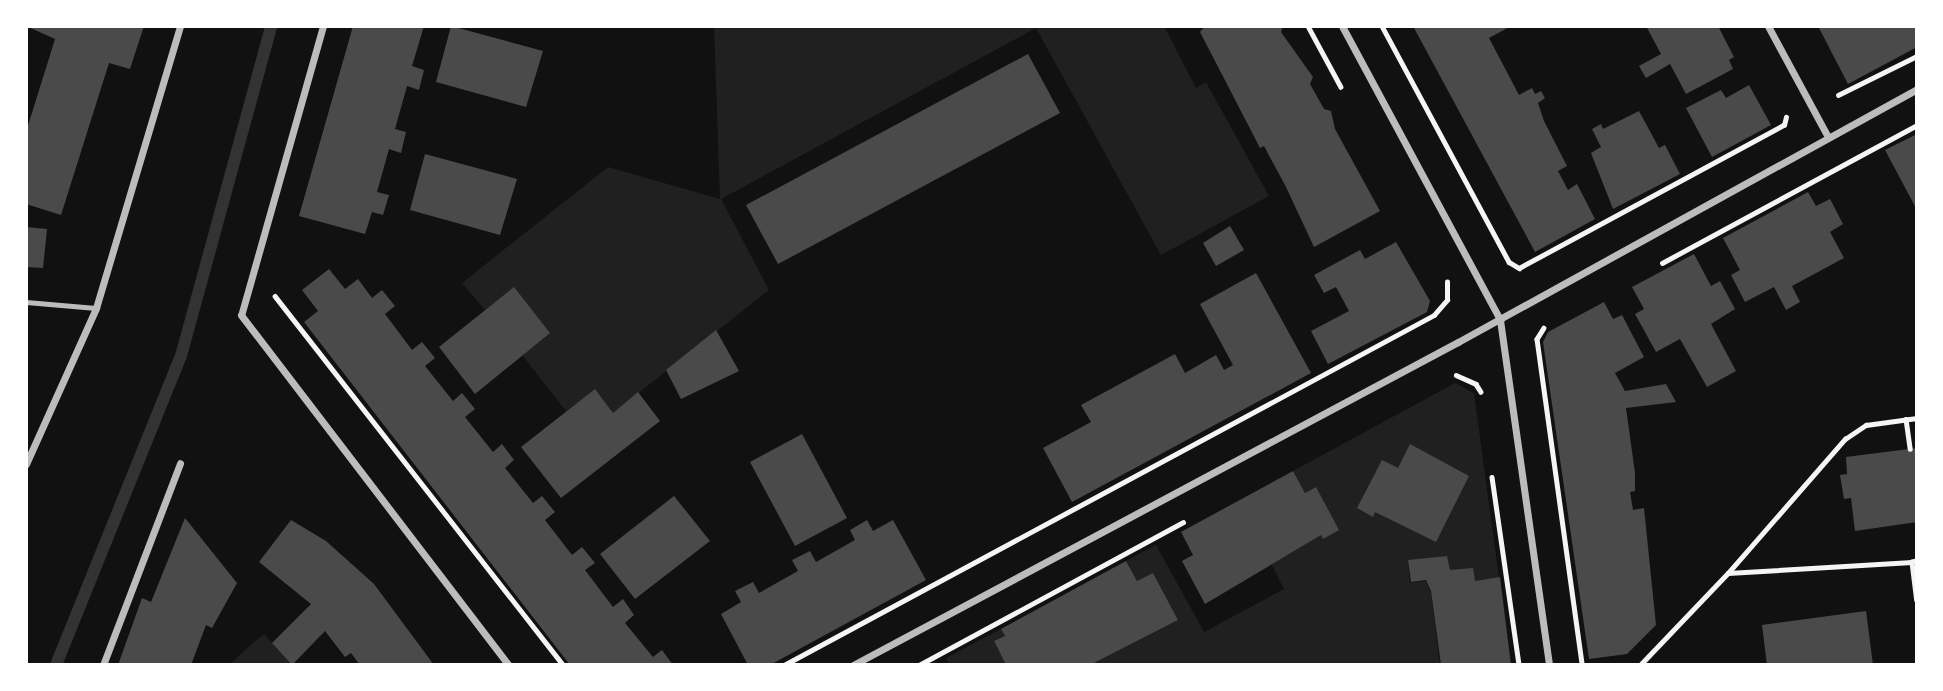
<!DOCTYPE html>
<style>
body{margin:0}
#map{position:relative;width:1943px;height:691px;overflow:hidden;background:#111;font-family:Quicksand,sans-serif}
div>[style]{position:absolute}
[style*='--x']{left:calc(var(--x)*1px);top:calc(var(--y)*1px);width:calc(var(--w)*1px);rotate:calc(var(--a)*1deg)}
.green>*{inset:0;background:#202020}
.stream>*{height:12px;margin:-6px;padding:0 6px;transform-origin:6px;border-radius:6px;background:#333}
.building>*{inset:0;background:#4a4a4a}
.path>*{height:4.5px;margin:-2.25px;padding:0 2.25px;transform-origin:2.25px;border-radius:2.25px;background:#f5f5f5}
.service>*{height:5px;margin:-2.5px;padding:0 2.5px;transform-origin:2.5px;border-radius:2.5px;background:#bcbcbc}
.minor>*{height:7px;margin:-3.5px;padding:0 3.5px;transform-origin:3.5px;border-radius:3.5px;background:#bcbcbc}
span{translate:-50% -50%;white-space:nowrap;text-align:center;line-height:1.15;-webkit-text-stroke:5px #fff;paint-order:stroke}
.frame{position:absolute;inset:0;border:28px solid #fff;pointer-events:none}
</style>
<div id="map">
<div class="green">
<div style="clip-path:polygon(714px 26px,1164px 26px,1196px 88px,1206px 82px,1269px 196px,1161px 255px,1036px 28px,721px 199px,769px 290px,613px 413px,595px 390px,566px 411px,522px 355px,550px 333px,514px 288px,485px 310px,462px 283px,608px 167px,720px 199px)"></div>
<div style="clip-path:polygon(1455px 383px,1474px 393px,1499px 578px,1474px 581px,1449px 571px,1446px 556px,1408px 561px,1410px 583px,1426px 581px,1431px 593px,1440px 665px,1090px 665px,1178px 620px,1153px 573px,1137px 581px,1126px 561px,1156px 545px,1204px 632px,1284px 589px,1271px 563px,1321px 535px,1315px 487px,1305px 493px,1293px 471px)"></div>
<div style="clip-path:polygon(1001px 629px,1005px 636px,994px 642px,1006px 665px,950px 665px,946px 658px)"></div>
<div style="clip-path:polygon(264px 634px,292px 665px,229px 665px,243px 652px)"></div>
</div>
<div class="stream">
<div style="--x:56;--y:665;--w:333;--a:-68"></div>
<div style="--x:181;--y:356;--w:342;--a:-74.7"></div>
</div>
<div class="building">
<div style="clip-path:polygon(26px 26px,144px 26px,130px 69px,109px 63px,61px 215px,26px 204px,26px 132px,55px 39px)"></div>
<div style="clip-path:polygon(353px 26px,424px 26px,412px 66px,424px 70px,419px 90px,407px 86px,395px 129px,406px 132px,401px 153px,389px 149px,377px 192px,389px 195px,383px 215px,372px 212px,365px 234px,299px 216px)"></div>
<div style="clip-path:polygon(451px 26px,543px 51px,526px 107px,436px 82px)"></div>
<div style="clip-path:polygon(1205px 26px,1283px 26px,1281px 32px,1313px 77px,1310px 84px,1324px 109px,1331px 111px,1335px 129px,1380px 211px,1314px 247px,1286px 187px,1264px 146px,1260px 148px,1200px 32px)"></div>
<div style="clip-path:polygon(1413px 26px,1511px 26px,1489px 38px,1519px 95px,1532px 88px,1535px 94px,1541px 91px,1545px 98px,1538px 103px,1544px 121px,1567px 166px,1558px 171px,1568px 190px,1577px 184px,1595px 219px,1535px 252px)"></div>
<div style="clip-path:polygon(1646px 26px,1718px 26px,1734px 57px,1729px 60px,1733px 69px,1686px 94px,1670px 64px,1646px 78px,1639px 66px,1661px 54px)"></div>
<div style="clip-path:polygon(1818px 26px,1917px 26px,1917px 47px,1848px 84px)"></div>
<div style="clip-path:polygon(1028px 54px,1060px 113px,778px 264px,746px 205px)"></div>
<div style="clip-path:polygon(1749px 85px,1771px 125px,1712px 157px,1686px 108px,1721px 90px,1726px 98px)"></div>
<div style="clip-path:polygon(1639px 111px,1659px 148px,1665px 145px,1680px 174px,1613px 209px,1591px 153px,1601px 147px,1592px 129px,1601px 124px,1603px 129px)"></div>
<div style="clip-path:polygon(1917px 134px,1917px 210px,1885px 150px)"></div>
<div style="clip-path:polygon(425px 154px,517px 179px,500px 235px,410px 210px)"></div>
<div style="clip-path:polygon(1808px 192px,1816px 206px,1830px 199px,1843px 224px,1830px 232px,1844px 258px,1792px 286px,1800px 302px,1786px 310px,1774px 287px,1745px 302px,1731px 275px,1740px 270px,1723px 238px)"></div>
<div style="clip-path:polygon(1230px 226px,1244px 250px,1216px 266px,1203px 243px)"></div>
<div style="clip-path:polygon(26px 227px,47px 229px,43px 268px,26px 267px)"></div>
<div style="clip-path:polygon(1396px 242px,1430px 301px,1427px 312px,1328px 364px,1311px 331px,1349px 311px,1336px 287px,1324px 293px,1314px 275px,1360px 250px,1365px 259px)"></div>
<div style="clip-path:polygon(1694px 254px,1711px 286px,1720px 281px,1735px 309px,1711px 324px,1736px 371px,1707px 387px,1680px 339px,1656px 352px,1635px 314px,1644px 309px,1632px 287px)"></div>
<div style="clip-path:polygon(329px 269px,345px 289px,358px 279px,372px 298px,382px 290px,395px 306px,385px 314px,412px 350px,422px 342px,435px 358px,425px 366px,453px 401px,462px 393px,475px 409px,465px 417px,493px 452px,502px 444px,514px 460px,505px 468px,533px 503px,542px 496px,555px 512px,545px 520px,572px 555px,582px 547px,595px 563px,585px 570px,613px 607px,623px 599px,634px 615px,625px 623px,653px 657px,662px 650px,673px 665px,570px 665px,304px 322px,318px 311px,302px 290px)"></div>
<div style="clip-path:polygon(1256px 273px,1311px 373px,1072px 502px,1043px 448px,1091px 422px,1081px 405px,1175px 354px,1185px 373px,1216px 355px,1224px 370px,1233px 365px,1200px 304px)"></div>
<div style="clip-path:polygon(514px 287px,550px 333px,475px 394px,439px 347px)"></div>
<div style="clip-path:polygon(1604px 302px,1613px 319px,1622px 315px,1644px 357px,1615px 373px,1625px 391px,1666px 384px,1676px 402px,1626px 408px,1635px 473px,1635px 491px,1630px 492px,1633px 510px,1644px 508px,1656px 625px,1627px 654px,1589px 659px,1543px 342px,1548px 332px)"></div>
<div style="clip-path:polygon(716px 330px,739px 371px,681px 399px,666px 370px)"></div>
<div style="clip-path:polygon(595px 389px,613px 413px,638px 392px,660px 421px,561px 498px,521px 447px)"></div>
<div style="clip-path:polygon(802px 434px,847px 518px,795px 546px,750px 462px)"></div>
<div style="clip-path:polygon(1410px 444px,1469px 476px,1436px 542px,1375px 512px,1373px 517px,1357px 508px,1382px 460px,1398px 468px)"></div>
<div style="clip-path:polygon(1917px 448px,1917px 522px,1855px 531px,1851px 498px,1844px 499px,1840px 475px,1847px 474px,1846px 457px)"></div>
<div style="clip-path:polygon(1293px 471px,1305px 493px,1316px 487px,1339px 530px,1323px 539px,1321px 535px,1205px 604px,1182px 561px,1193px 555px,1181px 532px)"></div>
<div style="clip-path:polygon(674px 496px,710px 541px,635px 599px,600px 554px)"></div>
<div style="clip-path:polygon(185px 518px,237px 583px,212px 628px,206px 625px,191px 665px,118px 665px,142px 598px,151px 602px)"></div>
<div style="clip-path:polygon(291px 520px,326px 541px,374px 584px,434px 665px,360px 665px,351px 653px,345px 657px,325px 631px,292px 665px,272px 643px,311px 604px,259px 562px)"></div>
<div style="clip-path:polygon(867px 520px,873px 531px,893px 520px,926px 580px,770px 665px,748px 665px,721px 614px,741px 602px,735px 591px,753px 582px,759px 593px,798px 571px,792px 560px,810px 551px,816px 562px,855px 540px,850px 530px)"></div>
<div style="clip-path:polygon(1447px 556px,1450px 570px,1473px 568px,1475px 581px,1500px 577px,1511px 665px,1441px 665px,1431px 591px,1426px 580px,1411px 582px,1408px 560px)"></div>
<div style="clip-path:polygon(1126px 561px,1137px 581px,1153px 573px,1178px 620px,1090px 665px,1006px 665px,994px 641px,1005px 636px,1001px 629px)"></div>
<div style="clip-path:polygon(1866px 611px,1873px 665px,1767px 665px,1762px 625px)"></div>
</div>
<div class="path">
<div style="--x:1308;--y:26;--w:69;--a:61.6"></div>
<div style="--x:1382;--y:26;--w:268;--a:61.7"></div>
<div style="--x:1509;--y:262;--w:12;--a:31"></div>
<div style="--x:1519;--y:268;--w:301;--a:-28.4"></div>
<div style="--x:1784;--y:125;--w:8;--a:-76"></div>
<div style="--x:1838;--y:95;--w:88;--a:-26.3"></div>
<div style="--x:1662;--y:263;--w:290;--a:-28.4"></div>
<div style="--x:275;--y:296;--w:468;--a:52"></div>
<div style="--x:1544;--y:328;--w:13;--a:122"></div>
<div style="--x:1537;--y:339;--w:329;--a:82.1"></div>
<div style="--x:1456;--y:375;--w:22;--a:24"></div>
<div style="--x:1476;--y:384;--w:9;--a:58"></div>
<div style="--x:1906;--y:419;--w:30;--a:82"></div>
<div style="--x:1492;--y:477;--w:190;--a:81.8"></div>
<div style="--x:1917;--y:561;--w:5;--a:169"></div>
<div style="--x:1912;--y:562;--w:38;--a:83"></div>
<div style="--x:1728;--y:573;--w:184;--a:-3.4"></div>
<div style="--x:784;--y:665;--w:738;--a:-28.3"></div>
<div style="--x:1434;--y:315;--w:20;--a:-49"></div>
<div style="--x:1447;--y:300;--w:18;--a:-90"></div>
<div style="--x:919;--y:665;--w:300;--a:-28.4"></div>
<div style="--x:1640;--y:665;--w:127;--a:-46.3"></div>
<div style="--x:1728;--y:573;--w:178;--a:-48.9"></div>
<div style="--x:1845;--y:439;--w:25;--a:-34"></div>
<div style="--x:1866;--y:425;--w:51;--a:-7.8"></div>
</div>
<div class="service">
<div style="--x:26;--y:302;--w:70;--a:4.9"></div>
</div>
<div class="minor">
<div style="--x:323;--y:26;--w:300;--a:105.8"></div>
<div style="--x:241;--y:315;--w:441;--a:52.6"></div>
<div style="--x:1342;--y:26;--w:334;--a:61.7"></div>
<div style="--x:1500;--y:320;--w:348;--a:81.9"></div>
<div style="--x:1768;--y:26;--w:126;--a:61.6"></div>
<div style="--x:26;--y:464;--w:171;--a:-65.8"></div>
<div style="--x:96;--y:308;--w:294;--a:-73.4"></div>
<div style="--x:103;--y:665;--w:216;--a:-69.1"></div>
<div style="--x:853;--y:665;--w:686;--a:-28.1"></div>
<div style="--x:1458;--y:342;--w:524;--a:-28.86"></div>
</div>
<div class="frame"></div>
</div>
